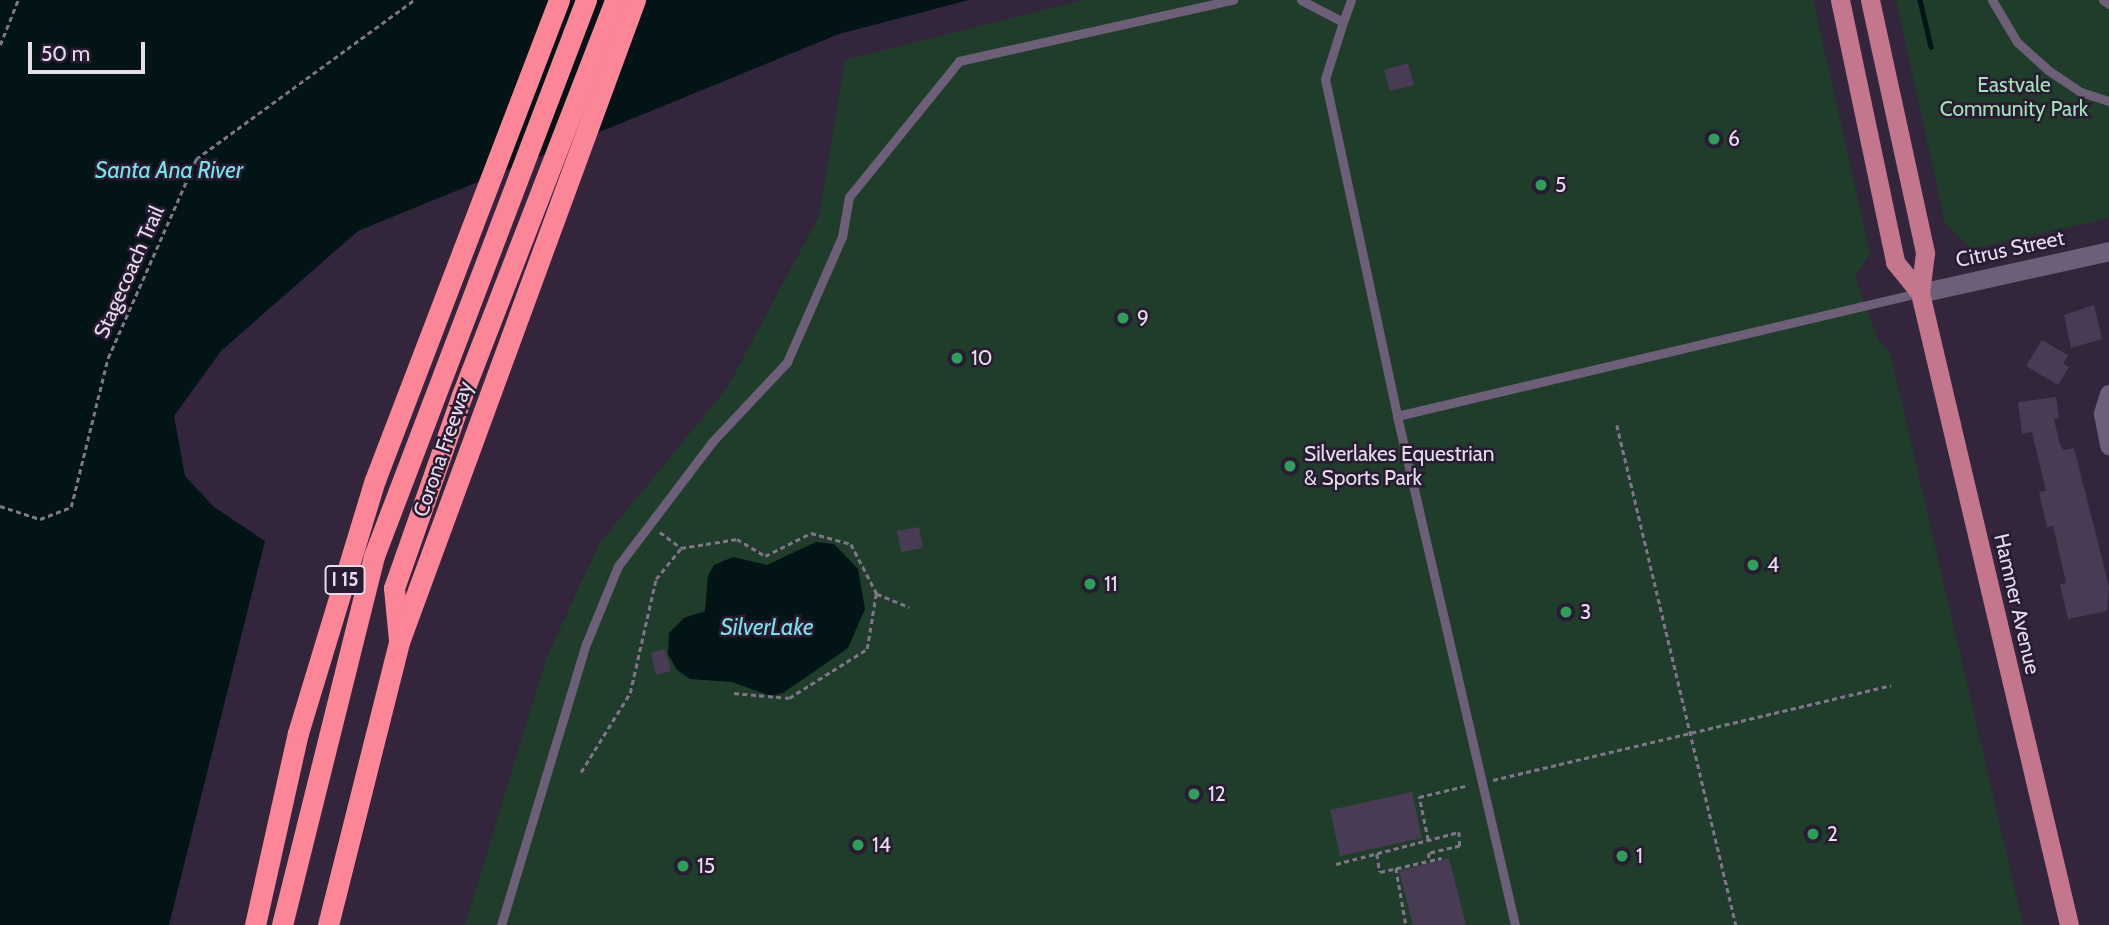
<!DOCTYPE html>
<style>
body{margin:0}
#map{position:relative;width:2109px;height:925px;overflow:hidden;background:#33253c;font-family:Cabin,sans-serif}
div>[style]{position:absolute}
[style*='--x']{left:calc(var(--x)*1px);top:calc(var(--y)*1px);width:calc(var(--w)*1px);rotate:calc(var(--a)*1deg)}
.green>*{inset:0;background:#1f3d2a}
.water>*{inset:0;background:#021415}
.stream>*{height:4.5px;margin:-2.25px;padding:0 2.25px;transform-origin:2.25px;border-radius:2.25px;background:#021415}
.building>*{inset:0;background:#493b54}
.path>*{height:2.5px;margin-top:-1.25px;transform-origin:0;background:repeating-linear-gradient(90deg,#817689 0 5px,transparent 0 8.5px)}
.service>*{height:9px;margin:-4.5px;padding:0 4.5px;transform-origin:4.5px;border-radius:4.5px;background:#6e5f79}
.minor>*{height:18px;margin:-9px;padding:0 9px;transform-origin:9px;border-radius:9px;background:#6e5f79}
.tertiary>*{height:19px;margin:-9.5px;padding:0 9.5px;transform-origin:9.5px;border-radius:9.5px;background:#6e5f79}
.primary>*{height:19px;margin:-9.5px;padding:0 9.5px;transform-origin:9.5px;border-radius:9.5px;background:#c4768c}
.motorway>*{height:21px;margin:-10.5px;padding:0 10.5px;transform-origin:10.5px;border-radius:10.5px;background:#fd8598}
.dots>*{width:19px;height:19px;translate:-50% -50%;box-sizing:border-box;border:4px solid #291b32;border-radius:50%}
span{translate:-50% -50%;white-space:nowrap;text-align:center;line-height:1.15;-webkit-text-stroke:5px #291b32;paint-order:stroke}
.shield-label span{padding:2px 5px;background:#291b32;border:2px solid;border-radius:5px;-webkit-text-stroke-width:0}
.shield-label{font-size:19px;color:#e5ddec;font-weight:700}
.park-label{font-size:21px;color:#9de4b5}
.poi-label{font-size:21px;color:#e5ddec}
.left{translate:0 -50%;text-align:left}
.street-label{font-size:21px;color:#e5ddec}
.water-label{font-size:23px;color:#7ae2e9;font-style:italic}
.scale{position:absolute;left:28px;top:42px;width:117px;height:32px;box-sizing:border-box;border:4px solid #e5ddec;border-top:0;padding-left:9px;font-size:21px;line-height:24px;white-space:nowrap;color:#e5ddec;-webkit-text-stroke:5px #291b32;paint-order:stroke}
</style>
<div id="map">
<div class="green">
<div style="clip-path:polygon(1084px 0,1813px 0,1870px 253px,1855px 277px,1878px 339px,1890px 352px,2023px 925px,465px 925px,546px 659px,599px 544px,727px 388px,819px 216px,845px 60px)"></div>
<div style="clip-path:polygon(1896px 0,2109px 0,2109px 218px,1971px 249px,1945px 223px)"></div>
</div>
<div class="water">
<div style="clip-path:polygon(0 0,969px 0,839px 34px,358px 231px,221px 351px,174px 416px,185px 476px,214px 507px,265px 541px,169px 925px,0 925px)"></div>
<div style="clip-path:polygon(816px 542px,834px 544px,858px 569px,865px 609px,848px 648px,783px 693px,771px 696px,732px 682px,690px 679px,677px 670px,668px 654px,669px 633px,684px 618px,705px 611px,708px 576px,714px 565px,733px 557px,767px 565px)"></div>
</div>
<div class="stream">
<div style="--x:1920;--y:0;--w:48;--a:76.8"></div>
</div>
<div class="building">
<div style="clip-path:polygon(1408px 63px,1414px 85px,1390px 91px,1384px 70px)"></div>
<div style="clip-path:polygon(2094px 305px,2102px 339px,2071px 348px,2064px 315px)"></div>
<div style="clip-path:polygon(2042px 340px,2068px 355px,2063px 364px,2069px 367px,2058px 385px,2026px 366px)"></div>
<div style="clip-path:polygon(2056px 397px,2059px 418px,2054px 419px,2060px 445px,2064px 450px,2074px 448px,2109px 587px,2107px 611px,2068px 619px,2060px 584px,2066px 583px,2053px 526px,2047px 527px,2039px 492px,2046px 491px,2032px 432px,2022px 434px,2018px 402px)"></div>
<div style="clip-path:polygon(919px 527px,923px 548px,901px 552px,897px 531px)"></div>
<div style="clip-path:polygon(665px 649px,671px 671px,656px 675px,651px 653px)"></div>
<div style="clip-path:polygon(1412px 792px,1422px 838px,1340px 856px,1330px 810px)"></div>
<div style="clip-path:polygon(1449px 858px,1466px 925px,1413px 925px,1399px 871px)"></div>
</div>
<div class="path">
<div style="--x:0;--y:45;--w:48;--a:-68.2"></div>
<div style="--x:1617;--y:425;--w:514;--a:76.61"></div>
<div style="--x:0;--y:506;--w:42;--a:18"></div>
<div style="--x:40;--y:519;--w:33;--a:-21"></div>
<div style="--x:71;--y:507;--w:154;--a:-76.1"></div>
<div style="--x:108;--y:358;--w:218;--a:-66.1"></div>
<div style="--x:196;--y:159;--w:270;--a:-36.1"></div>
<div style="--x:660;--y:532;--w:26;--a:37"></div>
<div style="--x:681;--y:548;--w:57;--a:-9.1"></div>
<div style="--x:737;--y:539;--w:33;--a:31"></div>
<div style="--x:765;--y:556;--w:51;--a:-26.6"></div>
<div style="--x:811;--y:533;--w:41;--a:15.4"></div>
<div style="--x:851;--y:544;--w:56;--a:62.5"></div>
<div style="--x:877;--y:594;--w:35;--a:22"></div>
<div style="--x:734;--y:693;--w:55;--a:5.2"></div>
<div style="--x:789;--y:698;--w:92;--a:-32.1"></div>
<div style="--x:867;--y:649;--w:56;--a:-80.7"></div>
<div style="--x:581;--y:772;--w:93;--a:-58.2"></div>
<div style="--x:630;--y:693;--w:117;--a:-77.2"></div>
<div style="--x:656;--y:579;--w:40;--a:-51"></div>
<div style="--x:1493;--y:780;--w:409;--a:-13.4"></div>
<div style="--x:1428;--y:840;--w:44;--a:-101.8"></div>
<div style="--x:1419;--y:797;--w:51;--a:-13.5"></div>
<div style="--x:1377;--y:854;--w:18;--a:81"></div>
<div style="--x:1380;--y:872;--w:63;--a:-12.9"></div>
<div style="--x:1336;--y:864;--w:127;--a:-14.6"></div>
<div style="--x:1459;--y:832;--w:14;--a:86"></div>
<div style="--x:1460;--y:846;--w:32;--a:167"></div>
<div style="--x:1429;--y:853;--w:8;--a:90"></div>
<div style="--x:1396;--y:868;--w:58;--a:80"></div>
</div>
<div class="service">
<div style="--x:1301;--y:0;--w:47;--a:27.6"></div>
<div style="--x:1343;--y:22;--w:60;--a:107.5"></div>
<div style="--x:1325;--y:79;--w:345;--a:77.9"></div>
<div style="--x:1992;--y:0;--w:49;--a:59.2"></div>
<div style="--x:2017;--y:42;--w:42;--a:42.1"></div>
<div style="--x:2048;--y:70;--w:40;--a:34"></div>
<div style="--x:2081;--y:92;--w:29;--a:18"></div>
<div style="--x:2103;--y:0;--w:7;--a:34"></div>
<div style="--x:1343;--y:22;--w:23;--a:-70"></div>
<div style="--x:501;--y:925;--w:294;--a:-73.2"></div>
<div style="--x:586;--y:644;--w:84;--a:-67.7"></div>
<div style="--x:618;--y:566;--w:156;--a:-52.8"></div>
<div style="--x:712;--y:442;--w:110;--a:-46.8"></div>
<div style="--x:787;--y:362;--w:137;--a:-66.3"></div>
<div style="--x:842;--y:237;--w:41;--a:-80.1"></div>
<div style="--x:849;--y:197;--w:175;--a:-51"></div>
<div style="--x:959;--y:61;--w:281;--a:-12.6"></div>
<div style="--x:1515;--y:925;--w:522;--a:-103.05"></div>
<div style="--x:1397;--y:416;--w:535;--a:-13.28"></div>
</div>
<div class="minor">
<div style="--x:2109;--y:394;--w:21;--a:107"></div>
<div style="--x:2103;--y:414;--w:33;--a:79"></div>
</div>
<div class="tertiary">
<div style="--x:1920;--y:293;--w:194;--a:-12.5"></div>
</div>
<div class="primary">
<div style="--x:1840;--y:0;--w:268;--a:78.1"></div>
<div style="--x:1895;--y:262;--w:40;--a:51"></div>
<div style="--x:1870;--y:0;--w:259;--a:77.7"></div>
<div style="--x:1925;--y:253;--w:40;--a:97.1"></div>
<div style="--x:1920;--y:293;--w:649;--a:76.73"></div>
</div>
<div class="motorway">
<div style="--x:399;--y:640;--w:52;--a:-95.5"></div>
<div style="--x:394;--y:588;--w:205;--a:-70.6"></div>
<div style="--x:462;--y:395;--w:424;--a:-68.8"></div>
<div style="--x:255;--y:925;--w:197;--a:-77.4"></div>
<div style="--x:298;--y:733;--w:264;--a:-73.1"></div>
<div style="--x:375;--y:480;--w:514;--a:-69.03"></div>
<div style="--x:282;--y:925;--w:380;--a:-76"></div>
<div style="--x:374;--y:556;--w:595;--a:-69.13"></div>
<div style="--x:328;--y:925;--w:292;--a:-75.9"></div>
<div style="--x:399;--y:642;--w:684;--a:-69.82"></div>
</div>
<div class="dots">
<div style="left:1714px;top:139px;background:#2e9e5b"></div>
<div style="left:1541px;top:185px;background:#2e9e5b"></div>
<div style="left:1123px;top:318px;background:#2e9e5b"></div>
<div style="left:957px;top:358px;background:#2e9e5b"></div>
<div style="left:1290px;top:466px;background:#2e9e5b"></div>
<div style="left:1753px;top:565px;background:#2e9e5b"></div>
<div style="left:1090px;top:584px;background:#2e9e5b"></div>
<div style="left:1566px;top:612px;background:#2e9e5b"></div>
<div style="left:1194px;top:794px;background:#2e9e5b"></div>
<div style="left:1813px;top:834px;background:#2e9e5b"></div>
<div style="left:858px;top:845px;background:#2e9e5b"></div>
<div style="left:1622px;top:856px;background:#2e9e5b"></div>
<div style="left:683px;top:866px;background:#2e9e5b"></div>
</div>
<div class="shield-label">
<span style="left:345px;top:580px">I 15</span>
</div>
<div class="park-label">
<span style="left:2014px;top:97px">Eastvale<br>Community Park</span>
</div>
<div class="poi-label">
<span class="left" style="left:1728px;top:139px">6</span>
<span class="left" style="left:1555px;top:185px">5</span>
<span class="left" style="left:1137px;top:318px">9</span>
<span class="left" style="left:971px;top:358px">10</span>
<span class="left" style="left:1304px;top:466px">Silverlakes Equestrian<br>&amp; Sports Park</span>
<span class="left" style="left:1767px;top:565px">4</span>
<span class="left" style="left:1104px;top:584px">11</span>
<span class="left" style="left:1580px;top:612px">3</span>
<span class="left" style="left:1208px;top:794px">12</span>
<span class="left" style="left:1827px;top:834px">2</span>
<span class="left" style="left:872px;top:845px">14</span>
<span class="left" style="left:1636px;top:856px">1</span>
<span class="left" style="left:697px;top:866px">15</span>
</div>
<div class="street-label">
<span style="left:2010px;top:249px;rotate:-12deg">Citrus Street</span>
<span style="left:129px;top:272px;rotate:-66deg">Stagecoach Trail</span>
<span style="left:443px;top:449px;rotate:-71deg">Corona Freeway</span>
<span style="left:2017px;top:604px;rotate:77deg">Hamner Avenue</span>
</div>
<div class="water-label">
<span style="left:169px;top:170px">Santa Ana River</span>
<span style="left:767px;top:627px">SilverLake</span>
</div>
<div class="scale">50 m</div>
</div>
